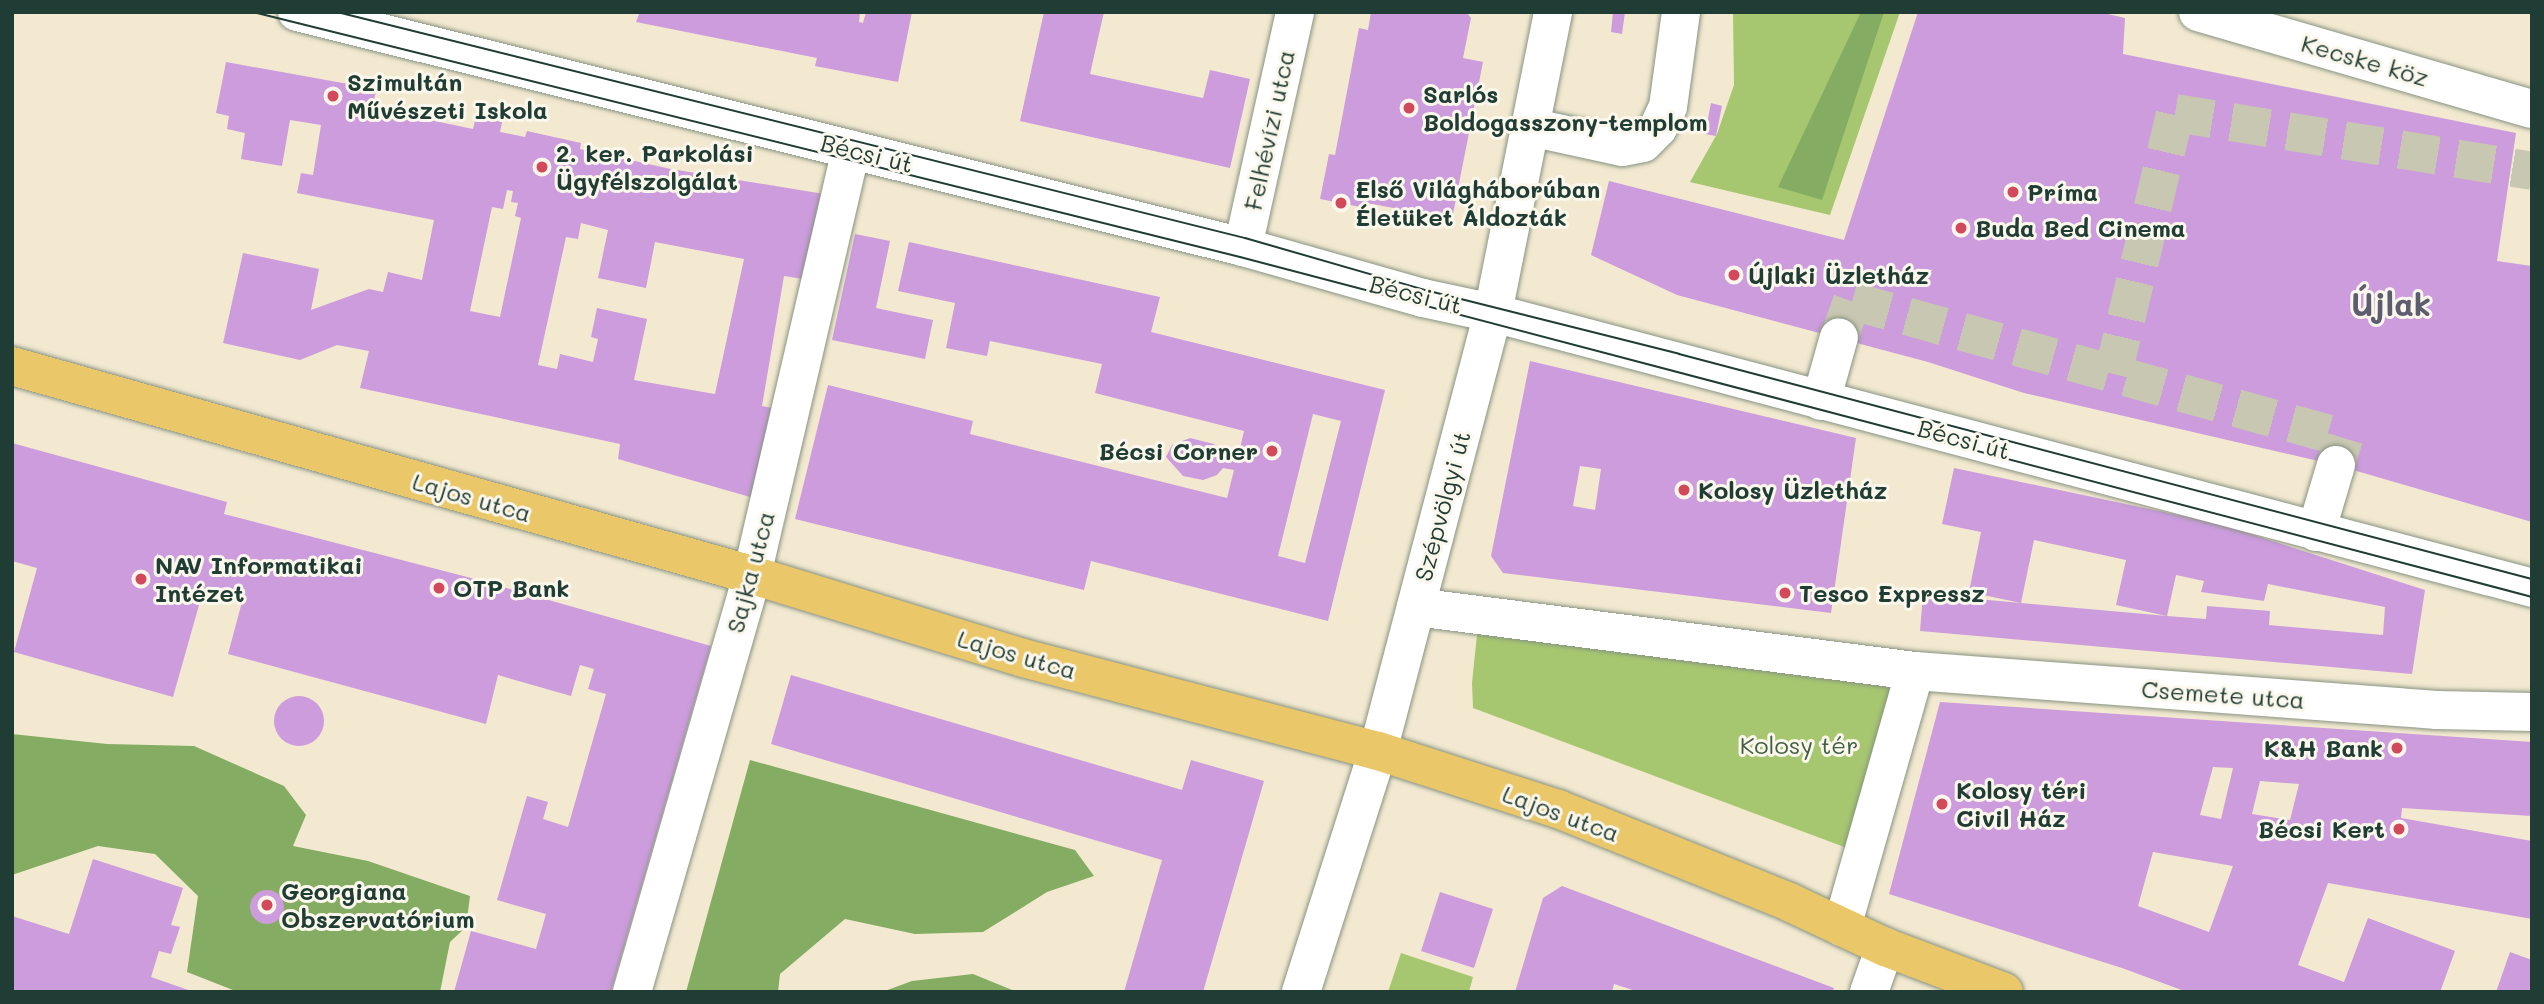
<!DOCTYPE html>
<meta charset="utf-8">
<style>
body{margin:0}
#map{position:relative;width:2544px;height:1004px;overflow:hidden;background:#f2e9d0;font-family:Mali,sans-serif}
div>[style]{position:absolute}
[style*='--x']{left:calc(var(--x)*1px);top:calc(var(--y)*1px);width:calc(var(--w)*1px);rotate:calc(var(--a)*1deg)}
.green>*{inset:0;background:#a6c76f}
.forest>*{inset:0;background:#84ac62}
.building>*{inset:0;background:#cc9cdd}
.round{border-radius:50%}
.minor-tunnel>*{height:38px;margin-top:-19px;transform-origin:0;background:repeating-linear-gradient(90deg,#c8c7b1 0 38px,transparent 0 57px)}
.roads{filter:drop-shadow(0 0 2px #889382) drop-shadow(0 0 2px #889382)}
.minor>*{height:38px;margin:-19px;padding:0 19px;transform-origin:19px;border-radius:19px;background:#fff}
.major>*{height:38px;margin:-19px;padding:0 19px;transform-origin:19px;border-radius:19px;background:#eac769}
.tram>*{height:2px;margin:-1px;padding:0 1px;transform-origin:1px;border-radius:1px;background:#1f3d34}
.dots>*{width:19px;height:19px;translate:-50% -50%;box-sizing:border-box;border:4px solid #fbf7ec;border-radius:50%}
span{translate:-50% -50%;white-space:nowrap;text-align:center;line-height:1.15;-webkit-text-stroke:6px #fbf7ec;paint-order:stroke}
.street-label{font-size:24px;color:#1f3d34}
.poi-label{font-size:24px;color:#1f3d34;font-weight:700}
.left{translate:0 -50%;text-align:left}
.right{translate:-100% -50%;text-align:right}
.park-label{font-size:24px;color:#416043}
.district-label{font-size:32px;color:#5c5e6f;font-weight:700}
.frame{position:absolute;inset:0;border:14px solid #1f3d34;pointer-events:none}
</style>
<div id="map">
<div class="green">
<div style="clip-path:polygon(1736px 12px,1900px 12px,1830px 215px,1690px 182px,1717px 134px,1734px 85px,1733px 14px)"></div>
<div style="clip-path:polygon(1478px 625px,1884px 676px,1896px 699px,1855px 851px,1473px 708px,1472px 683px)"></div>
<div style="clip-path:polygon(1401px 953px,1473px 977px,1469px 992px,1388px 992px)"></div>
</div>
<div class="forest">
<div style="clip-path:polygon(1861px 12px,1884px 12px,1822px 200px,1778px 187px)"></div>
<div style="clip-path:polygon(12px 734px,107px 744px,194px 746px,284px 786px,306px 815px,293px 846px,368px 861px,470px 896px,466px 927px,450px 942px,440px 992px,238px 992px,187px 972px,198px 896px,155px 854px,98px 846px,12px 875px)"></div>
<div style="clip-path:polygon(750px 760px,1075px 850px,1094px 876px,1047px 892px,983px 932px,915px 934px,845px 919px,780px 974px,778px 992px,686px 992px)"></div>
<div style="clip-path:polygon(973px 974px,1017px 992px,882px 992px,912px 981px)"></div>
</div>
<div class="building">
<div style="clip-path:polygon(640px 12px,860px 12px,859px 22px,863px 23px,866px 12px,912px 12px,898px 82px,815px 66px,817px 58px,636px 22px)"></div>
<div style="clip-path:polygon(1044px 12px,1104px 12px,1090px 74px,1203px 98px,1210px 70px,1250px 79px,1230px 168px,1020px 121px)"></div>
<div style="clip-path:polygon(1371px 12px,1466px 12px,1471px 18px,1463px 58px,1483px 62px,1452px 219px,1367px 203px,1366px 208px,1320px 199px,1329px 154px,1335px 155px,1359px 28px,1368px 30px)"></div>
<div style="clip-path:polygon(1613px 12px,1625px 12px,1622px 34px,1611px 32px)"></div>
<div style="clip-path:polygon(1918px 12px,2099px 12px,2125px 18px,2123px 54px,2516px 133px,2497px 261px,2532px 266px,2532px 522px,2336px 465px,2024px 393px,1928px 362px,1677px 295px,1591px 255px,1609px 181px,1844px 240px)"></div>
<div style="clip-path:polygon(evenodd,226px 62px,376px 89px,373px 108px,473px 129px,476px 116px,502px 122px,500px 132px,525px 137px,527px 131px,581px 143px,580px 149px,671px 169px,824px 194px,803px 279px,784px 276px,762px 406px,777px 409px,757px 499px,618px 459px,620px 444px,360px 388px,369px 351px,337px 345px,300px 360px,223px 343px,243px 253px,319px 269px,311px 310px,369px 289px,383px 292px,388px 272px,422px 280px,434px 220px,297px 193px,301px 173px,313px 175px,321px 125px,290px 120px,282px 166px,241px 159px,245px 133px,227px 129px,229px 116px,216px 113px,226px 62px,507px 190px,513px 191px,511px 202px,518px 203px,515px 216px,521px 218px,500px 317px,470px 311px,492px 207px,503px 209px,507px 190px,226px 62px,581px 223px,608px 230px,598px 278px,646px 288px,655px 242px,744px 259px,715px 394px,634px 380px,647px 319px,597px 308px,591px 337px,598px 339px,593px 362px,560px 354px,557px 369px,538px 365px,566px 237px,578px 239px,581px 223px)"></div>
<div style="clip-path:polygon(1711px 103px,1722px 106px,1716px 136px,1705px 134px)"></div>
<div style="clip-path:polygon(855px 234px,890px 241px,876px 308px,933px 320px,925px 359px,832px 340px)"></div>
<div style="clip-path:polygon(evenodd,909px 242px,1160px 297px,1151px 332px,1385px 390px,1328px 621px,1091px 561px,1084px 590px,795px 519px,828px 385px,973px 421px,970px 434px,1227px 498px,1234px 470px,1223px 468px,1217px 475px,1203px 480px,1183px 476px,1166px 457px,1172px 445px,1190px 438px,1214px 444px,1226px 457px,1237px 461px,1244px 431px,1095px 393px,1102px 364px,990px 341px,987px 356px,946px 348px,955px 303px,898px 291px,909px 242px,1313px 414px,1341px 421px,1305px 563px,1278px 556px,1313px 414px)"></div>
<div style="clip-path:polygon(evenodd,1530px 361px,1856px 438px,1831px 613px,1503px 573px,1491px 556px,1530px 361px,1580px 466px,1601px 469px,1595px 510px,1573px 506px,1580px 466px)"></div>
<div style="clip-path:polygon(12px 443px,227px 502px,224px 514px,471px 578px,711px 646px,611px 992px,454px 992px,471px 931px,536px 949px,546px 914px,497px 900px,527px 796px,548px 802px,543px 819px,568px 827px,606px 694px,588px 689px,594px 669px,580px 665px,571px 696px,498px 675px,486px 724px,228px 654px,242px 602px,203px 591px,173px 697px,14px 652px,37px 568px,12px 561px)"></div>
<div style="clip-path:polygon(evenodd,1954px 468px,2216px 523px,2425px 590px,2412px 674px,1920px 631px,1923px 594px,2021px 603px,1969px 592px,1981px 532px,1942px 524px,1954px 468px,2034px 540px,2126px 560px,2116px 605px,2167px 616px,2021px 603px,2034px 540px,1954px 468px,2176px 575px,2204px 581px,2201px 592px,2264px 601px,2268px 584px,2385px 607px,2383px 635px,2269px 625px,2270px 611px,2207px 606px,2206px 619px,2167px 616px,2176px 575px)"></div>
<div style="clip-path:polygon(791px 675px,1182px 790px,1191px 760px,1264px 781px,1203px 992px,1124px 992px,1162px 860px,771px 744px)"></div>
<div class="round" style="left:274px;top:696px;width:50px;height:50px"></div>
<div style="clip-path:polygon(evenodd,1940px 702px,2532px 742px,2532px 816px,2402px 808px,2401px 818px,2532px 841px,2532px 919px,2328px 883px,2298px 965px,2344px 982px,2368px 918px,2455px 951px,2440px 992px,2187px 992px,2122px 968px,1889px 894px,1940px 702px,2213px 767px,2233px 768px,2221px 819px,2200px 815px,2213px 767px,1940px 702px,2260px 781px,2299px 784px,2290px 820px,2252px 814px,2260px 781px,1940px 702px,2153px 852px,2233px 866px,2209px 932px,2138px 906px,2153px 852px)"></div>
<div style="clip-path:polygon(93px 859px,183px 888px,171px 925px,180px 927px,171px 954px,159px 951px,151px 977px,194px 992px,12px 992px,12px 916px,69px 934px)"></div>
<div style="clip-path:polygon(1562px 886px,1834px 988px,1832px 992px,1639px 992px,1614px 984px,1612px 992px,1515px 992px,1543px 898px)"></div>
<div class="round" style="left:250px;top:890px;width:34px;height:34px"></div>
<div style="clip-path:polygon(1440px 892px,1493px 909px,1474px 968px,1421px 951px)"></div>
<div style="clip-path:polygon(2510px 952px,2532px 960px,2532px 992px,2496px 992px)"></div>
</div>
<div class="minor-tunnel">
<div style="--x:1839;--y:337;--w:38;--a:-70"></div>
<div style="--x:1852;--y:301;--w:511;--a:15.56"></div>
<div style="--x:2344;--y:438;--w:28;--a:107"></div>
<div style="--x:2113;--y:374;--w:268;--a:-76.6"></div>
<div style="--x:2175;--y:113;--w:362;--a:9.2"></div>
</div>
<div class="roads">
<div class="minor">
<div style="--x:297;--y:12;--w:975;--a:13.95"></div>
<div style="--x:1243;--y:247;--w:187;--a:15.8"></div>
<div style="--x:1423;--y:298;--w:72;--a:12.1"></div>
<div style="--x:1493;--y:313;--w:1075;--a:14.82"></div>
<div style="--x:2198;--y:12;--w:348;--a:16.2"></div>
<div style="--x:1530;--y:127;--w:94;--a:12.3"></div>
<div style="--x:1622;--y:147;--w:21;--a:-11"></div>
<div style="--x:1643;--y:143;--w:21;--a:-45"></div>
<div style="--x:1658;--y:128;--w:23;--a:-65"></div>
<div style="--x:1668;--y:107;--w:96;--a:-82.2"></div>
<div style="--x:1243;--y:247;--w:241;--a:-77.5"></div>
<div style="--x:1821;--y:401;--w:66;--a:-74.3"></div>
<div style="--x:2316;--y:532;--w:70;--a:-73.4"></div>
<div style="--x:1416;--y:607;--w:503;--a:7.31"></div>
<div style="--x:1915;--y:671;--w:523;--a:4.27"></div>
<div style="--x:2437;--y:710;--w:95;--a:1.2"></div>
<div style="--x:1842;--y:927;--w:266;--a:-74.1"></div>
<div style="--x:632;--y:992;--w:434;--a:-73.9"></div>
<div style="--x:752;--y:575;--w:437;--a:-76.9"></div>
<div style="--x:1301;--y:992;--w:253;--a:-72.3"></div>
<div style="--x:1378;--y:751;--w:453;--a:-75.3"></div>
<div style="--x:1493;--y:313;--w:307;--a:-78.7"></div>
<div style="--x:1869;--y:992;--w:48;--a:-70.4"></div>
</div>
<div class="major">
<div style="--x:12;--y:366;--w:769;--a:15.77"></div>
<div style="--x:752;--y:575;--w:283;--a:17"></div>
<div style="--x:1023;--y:658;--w:367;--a:14.7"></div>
<div style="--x:1378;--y:751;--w:189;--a:17.9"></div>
<div style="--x:1558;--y:809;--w:249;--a:21.9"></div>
<div style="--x:1789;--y:902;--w:106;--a:25.1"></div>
<div style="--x:1885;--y:947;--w:127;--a:20.7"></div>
</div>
</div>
<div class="tram">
<div style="--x:253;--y:12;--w:1017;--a:13.94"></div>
<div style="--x:1240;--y:257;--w:1336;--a:14.74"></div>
<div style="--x:337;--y:12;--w:936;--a:13.98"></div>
<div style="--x:1245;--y:238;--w:187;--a:16.1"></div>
<div style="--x:1425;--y:290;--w:262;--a:14.1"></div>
<div style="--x:1679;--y:354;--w:882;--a:14.78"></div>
</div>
<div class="dots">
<div style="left:333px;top:96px;background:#d1495b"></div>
<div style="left:1409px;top:108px;background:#d1495b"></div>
<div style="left:542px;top:167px;background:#d1495b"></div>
<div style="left:2013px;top:192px;background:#d1495b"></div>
<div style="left:1341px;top:203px;background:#d1495b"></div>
<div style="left:1961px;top:228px;background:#d1495b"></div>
<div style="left:1734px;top:275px;background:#d1495b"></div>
<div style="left:1272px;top:451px;background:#d1495b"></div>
<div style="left:1684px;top:490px;background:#d1495b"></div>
<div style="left:141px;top:579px;background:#d1495b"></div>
<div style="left:439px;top:588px;background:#d1495b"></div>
<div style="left:1785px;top:593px;background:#d1495b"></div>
<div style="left:2397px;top:748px;background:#d1495b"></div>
<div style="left:1942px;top:804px;background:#d1495b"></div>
<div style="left:2399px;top:829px;background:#d1495b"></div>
<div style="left:267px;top:905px;background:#d1495b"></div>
</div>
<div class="street-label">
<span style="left:2365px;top:60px;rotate:16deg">Kecske köz</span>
<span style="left:1269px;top:130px;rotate:-78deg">Felhévízi utca</span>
<span style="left:867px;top:153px;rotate:14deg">Bécsi út</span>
<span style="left:1416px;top:294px;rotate:14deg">Bécsi út</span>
<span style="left:1964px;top:439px;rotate:15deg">Bécsi út</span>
<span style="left:472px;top:497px;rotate:16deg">Lajos utca</span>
<span style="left:1442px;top:506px;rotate:-75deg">Szépvölgyi út</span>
<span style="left:750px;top:572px;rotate:-75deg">Sajka utca</span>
<span style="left:1017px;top:654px;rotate:16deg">Lajos utca</span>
<span style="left:2223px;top:694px;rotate:4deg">Csemete utca</span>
<span style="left:1561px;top:813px;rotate:20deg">Lajos utca</span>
</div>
<div class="poi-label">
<span class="left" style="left:347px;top:96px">Szimultán<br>Művészeti Iskola</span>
<span class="left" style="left:1423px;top:108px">Sarlós<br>Boldogasszony-templom</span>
<span class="left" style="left:556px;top:167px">2. ker. Parkolási<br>Ügyfélszolgálat</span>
<span class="left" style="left:1355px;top:203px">Első Világháborúban<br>Életüket Áldozták</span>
<span class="left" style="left:2027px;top:192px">Príma</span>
<span class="left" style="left:1975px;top:228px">Buda Bed Cinema</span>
<span class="left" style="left:1748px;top:275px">Újlaki Üzletház</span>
<span class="right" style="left:1258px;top:451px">Bécsi Corner</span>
<span class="left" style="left:1698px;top:490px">Kolosy Üzletház</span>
<span class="left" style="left:155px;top:579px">NAV Informatikai<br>Intézet</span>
<span class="left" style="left:453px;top:588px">OTP Bank</span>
<span class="left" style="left:1799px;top:593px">Tesco Expressz</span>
<span class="right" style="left:2383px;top:748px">K&amp;H Bank</span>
<span class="left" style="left:1956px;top:804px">Kolosy téri<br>Civil Ház</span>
<span class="right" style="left:2385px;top:829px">Bécsi Kert</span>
<span class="left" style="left:281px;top:905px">Georgiana<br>Obszervatórium</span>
</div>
<div class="park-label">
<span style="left:1799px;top:745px">Kolosy tér</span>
</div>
<div class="district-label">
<span style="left:2391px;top:303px">Újlak</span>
</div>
<div class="frame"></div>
</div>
